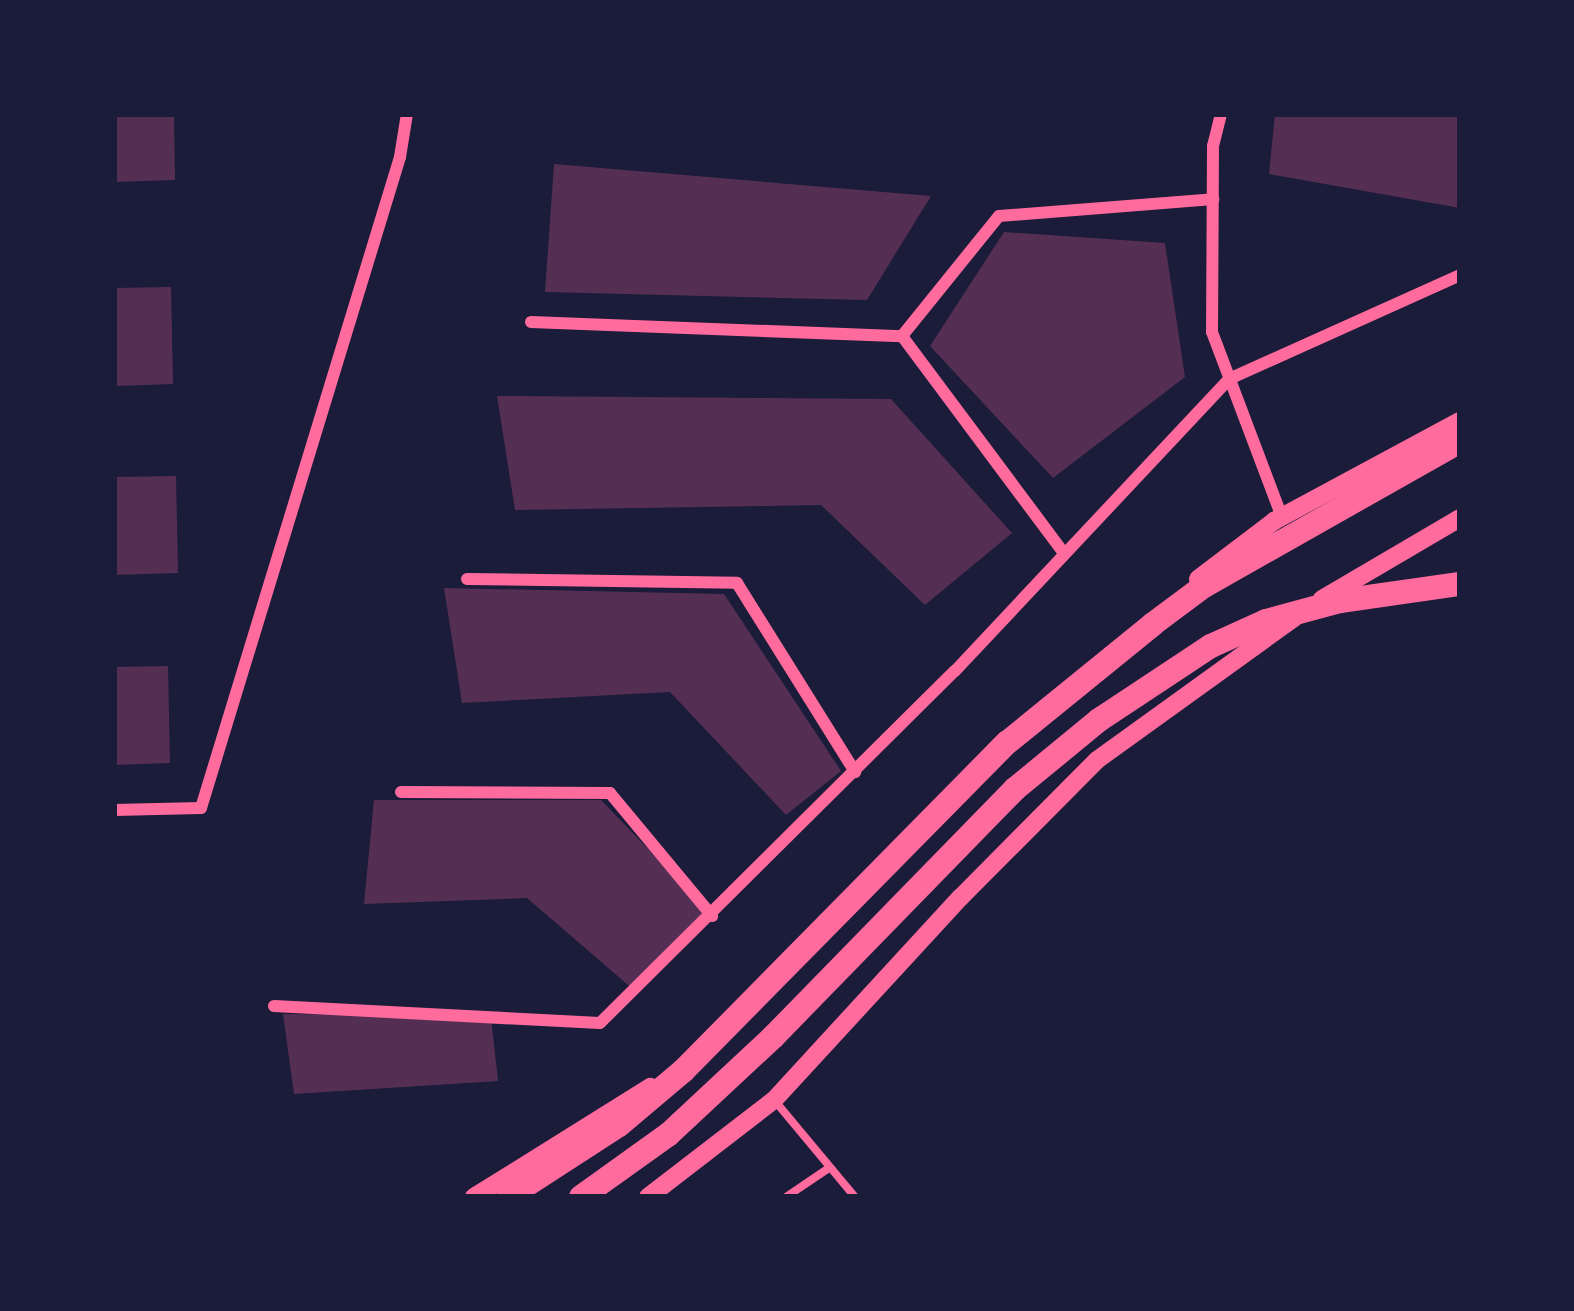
<!DOCTYPE html>
<style>
body{margin:0}
#map{position:relative;width:1574px;height:1311px;overflow:hidden;background:#1b1b3a;font-family:"Golos Text",sans-serif}
div>[style]{position:absolute}
[style*='--x']{left:calc(var(--x)*1px);top:calc(var(--y)*1px);width:calc(var(--w)*1px);rotate:calc(var(--a)*1deg)}
.building>*{inset:0;background:#542f53}
.service>*{height:8px;margin:-4px;padding:0 4px;transform-origin:4px;border-radius:4px;background:#ff6b9d}
.minor>*{height:12px;margin:-6px;padding:0 6px;transform-origin:6px;border-radius:6px;background:#ff6b9d}
.secondary>*{height:18px;margin:-9px;padding:0 9px;transform-origin:9px;border-radius:9px;background:#ff6b9d}
.trunk>*{height:24px;margin:-12px;padding:0 12px;transform-origin:12px;border-radius:12px;background:#ff6b9d}
span{translate:-50% -50%;white-space:nowrap;text-align:center;line-height:1.15;-webkit-text-stroke:9px #1b1b3a;paint-order:stroke}
.frame{position:absolute;inset:0;border:117px solid #1b1b3a;pointer-events:none}
</style>
<div id="map">
<div class="building">
<div style="clip-path:polygon(114px 114px,174px 114px,175px 180px,114px 182px)"></div>
<div style="clip-path:polygon(1275px 114px,1460px 114px,1460px 208px,1269px 174px)"></div>
<div style="clip-path:polygon(554px 164px,931px 196px,867px 300px,545px 292px)"></div>
<div style="clip-path:polygon(1004px 232px,1165px 243px,1185px 377px,1053px 478px,930px 346px)"></div>
<div style="clip-path:polygon(171px 287px,173px 384px,114px 386px,114px 288px)"></div>
<div style="clip-path:polygon(497px 396px,891px 399px,1012px 533px,925px 605px,821px 505px,515px 510px)"></div>
<div style="clip-path:polygon(176px 476px,178px 573px,114px 575px,114px 477px)"></div>
<div style="clip-path:polygon(444px 588px,724px 594px,841px 771px,786px 815px,670px 692px,462px 703px)"></div>
<div style="clip-path:polygon(168px 666px,170px 763px,114px 765px,114px 667px)"></div>
<div style="clip-path:polygon(374px 800px,601px 800px,707px 910px,635px 991px,527px 898px,364px 904px)"></div>
<div style="clip-path:polygon(283px 1014px,491px 1017px,498px 1081px,294px 1094px)"></div>
</div>
<div class="service">
<div style="--x:775;--y:1101;--w:125;--a:50.2"></div>
<div style="--x:786;--y:1197;--w:52;--a:-34"></div>
</div>
<div class="minor">
<div style="--x:1221;--y:114;--w:33;--a:104"></div>
<div style="--x:1213;--y:146;--w:186;--a:90.3"></div>
<div style="--x:1212;--y:332;--w:198;--a:69.3"></div>
<div style="--x:531;--y:322;--w:371;--a:2.2"></div>
<div style="--x:902;--y:336;--w:271;--a:53.3"></div>
<div style="--x:902;--y:336;--w:154;--a:-51.1"></div>
<div style="--x:999;--y:216;--w:215;--a:-4.5"></div>
<div style="--x:467;--y:579;--w:270;--a:0.8"></div>
<div style="--x:737;--y:583;--w:223;--a:58"></div>
<div style="--x:401;--y:792;--w:209;--a:0.3"></div>
<div style="--x:610;--y:793;--w:160;--a:50.3"></div>
<div style="--x:114;--y:810;--w:87;--a:-1.3"></div>
<div style="--x:201;--y:808;--w:681;--a:-73"></div>
<div style="--x:400;--y:157;--w:44;--a:-80.8"></div>
<div style="--x:274;--y:1006;--w:326;--a:3"></div>
<div style="--x:600;--y:1023;--w:500;--a:-44.8"></div>
<div style="--x:955;--y:671;--w:400;--a:-46.8"></div>
<div style="--x:1229;--y:379;--w:253;--a:-24.2"></div>
</div>
<div class="secondary">
<div style="--x:1198;--y:579;--w:96;--a:-37.3"></div>
<div style="--x:1274;--y:521;--w:211;--a:-28.3"></div>
<div style="--x:1322;--y:599;--w:160;--a:-30.4"></div>
<div style="--x:474;--y:1197;--w:208;--a:-32"></div>
<div style="--x:648;--y:1197;--w:159;--a:-37.6"></div>
<div style="--x:774;--y:1100;--w:275;--a:-47.4"></div>
<div style="--x:960;--y:898;--w:194;--a:-45.2"></div>
<div style="--x:1097;--y:760;--w:243;--a:-35.8"></div>
</div>
<div class="trunk">
<div style="--x:508;--y:1197;--w:132;--a:-33"></div>
<div style="--x:619;--y:1125;--w:84;--a:-40.2"></div>
<div style="--x:683;--y:1071;--w:462;--a:-45.4"></div>
<div style="--x:1008;--y:742;--w:187;--a:-39.1"></div>
<div style="--x:1153;--y:624;--w:64;--a:-36.7"></div>
<div style="--x:1204;--y:586;--w:294;--a:-29.5"></div>
<div style="--x:581;--y:1197;--w:108;--a:-35.6"></div>
<div style="--x:669;--y:1134;--w:142;--a:-43"></div>
<div style="--x:773;--y:1037;--w:347;--a:-45.7"></div>
<div style="--x:1015;--y:789;--w:109;--a:-39.4"></div>
<div style="--x:1099;--y:720;--w:134;--a:-33.5"></div>
<div style="--x:1211;--y:646;--w:60;--a:-24.4"></div>
<div style="--x:1266;--y:621;--w:77;--a:-15.1"></div>
<div style="--x:1340;--y:601;--w:121;--a:-8.1"></div>
</div>
<div class="frame"></div>
</div>
